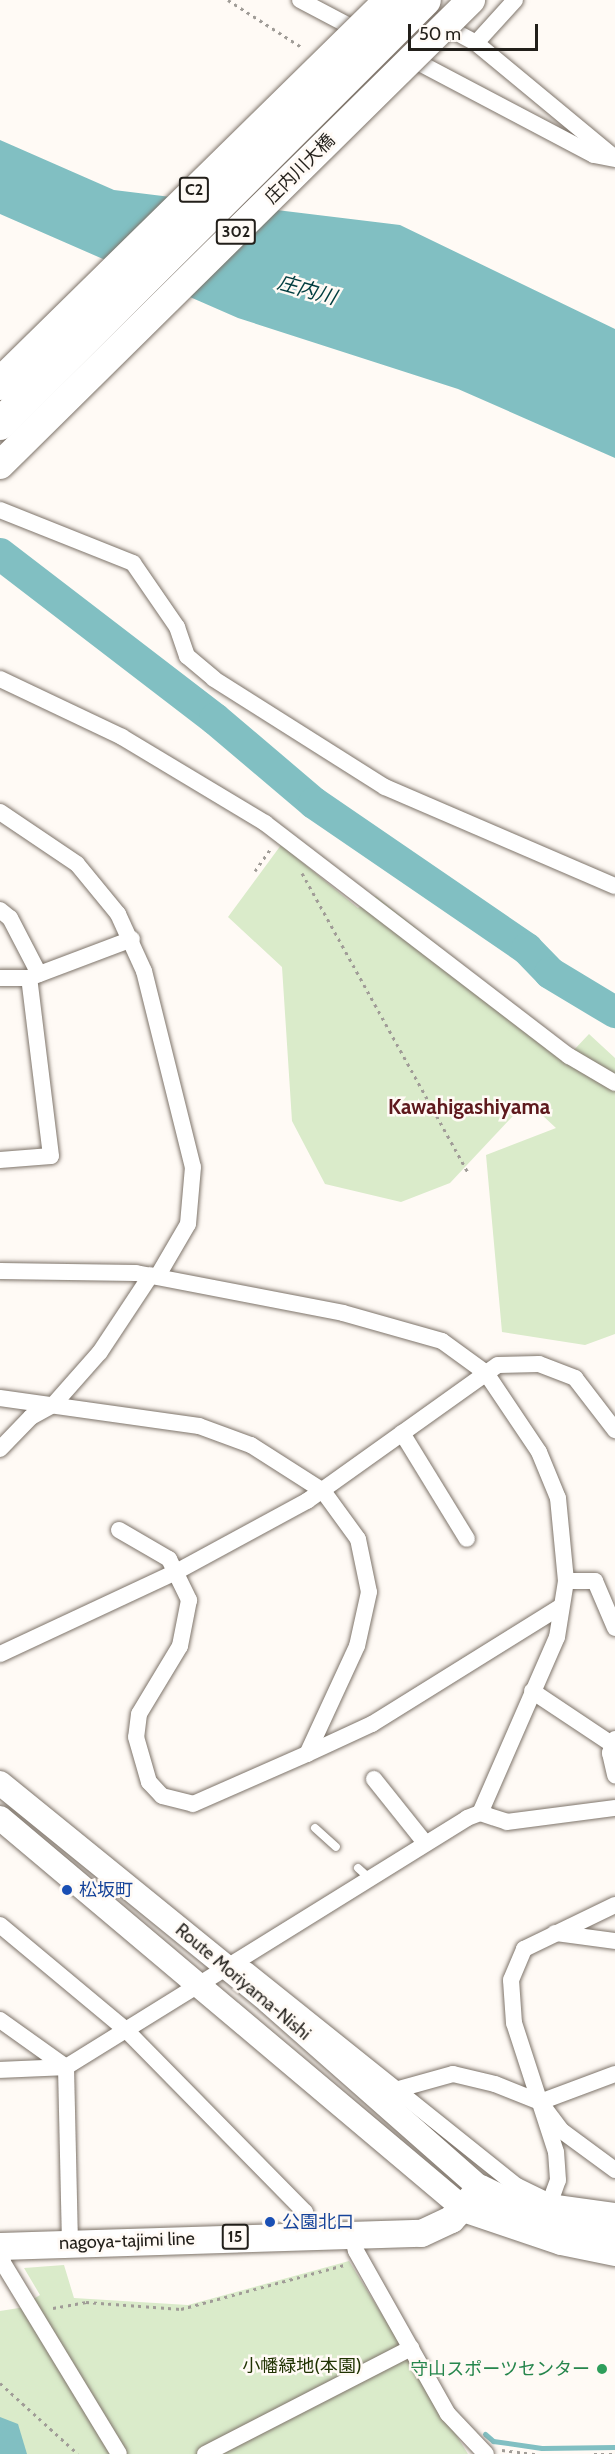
<!DOCTYPE html>
<meta charset="utf-8">
<style>
body{margin:0}
#map{position:relative;width:615px;height:2454px;overflow:hidden;background:#fffaf5;font-family:Cabin,"Noto Sans JP",sans-serif}
div>[style]{position:absolute}
[style*='--x']{left:calc(var(--x)*1px);top:calc(var(--y)*1px);width:calc(var(--w)*1px);rotate:calc(var(--a)*1deg)}
.green>*{inset:0;background:#daebca}
.water>*{inset:0;background:#81bfc2}
.stream>*{height:5px;margin:-2.5px;padding:0 2.5px;transform-origin:2.5px;border-radius:2.5px;background:#81bfc2}
.river>*{height:32px;margin:-16px;padding:0 16px;transform-origin:16px;border-radius:16px;background:#81bfc2}
.path>*{height:3px;margin-top:-1.5px;transform-origin:0;background:repeating-linear-gradient(90deg,#a09c97 0 3px,transparent 0 7.5px)}
.roads{filter:drop-shadow(0 0 2px #7e746a) drop-shadow(0 0 2px #7e746a)}
.service>*{height:8px;margin:-4px;padding:0 4px;transform-origin:4px;border-radius:4px;background:#fff}
.minor>*{height:16px;margin:-8px;padding:0 8px;transform-origin:8px;border-radius:8px;background:#fff}
.secondary>*{height:24px;margin:-12px;padding:0 12px;transform-origin:12px;border-radius:12px;background:#fff}
.primary>*{height:27px;margin:-13.5px;padding:0 13.5px;transform-origin:13.5px;border-radius:13.5px;background:#fff}
.bridges{filter:drop-shadow(0 0 2px #7e746a) drop-shadow(0 0 2px #7e746a)}
.trunk-bridge>*{height:28px;margin:-14px;padding:0 14px;transform-origin:14px;border-radius:14px;background:#fff}
.motorway-bridge>*{height:32px;margin:-16px;padding:0 16px;transform-origin:16px;border-radius:16px;background:#fff}
.dots>*{width:16px;height:16px;translate:-50% -50%;box-sizing:border-box;border:3px solid #fffaf5;border-radius:50%}
span{translate:-50% -50%;white-space:nowrap;text-align:center;line-height:1.15;-webkit-text-stroke:5px #fffaf5;paint-order:stroke}
.shield-label span{padding:2px 4px;background:#fffaf5;border:2px solid;border-radius:4px;-webkit-text-stroke-width:0}
.shield-label{font-size:16px;color:#221f1a;font-weight:700}
.street-label{font-size:18px;color:#221f1a}
.transit-label{font-size:18px;color:#164399}
.left{translate:0 -50%;text-align:left}
.park-label{font-size:18px;color:#203302}
.leisure-label{font-size:18px;color:#27864d}
.right{translate:-100% -50%;text-align:right}
.water-label{font-size:20px;color:#003d3f;font-style:italic}
.quarter-label{font-size:21px;color:#5e191c;font-weight:700}
.scale{position:absolute;left:408px;top:24px;width:130px;height:27px;box-sizing:border-box;border:3px solid #221f1a;border-top:0;padding-left:8px;font-size:18px;line-height:21px;white-space:nowrap;color:#221f1a;-webkit-text-stroke:4px #fffaf5;paint-order:stroke}
</style>
<div id="map">
<div class="green">
<div style="clip-path:polygon(281px 845px,358px 908px,376px 896px,572px 1052px,589px 1034px,615px 1058px,615px 1334px,585px 1345px,502px 1332px,486px 1155px,556px 1128px,527px 1101px,450px 1183px,401px 1202px,325px 1184px,292px 1121px,282px 967px,228px 917px)"></div>
<div style="clip-path:polygon(349px 2261px,468px 2454px,0 2454px,0 2311px,19px 2308px,40px 2295px,24px 2268px,64px 2265px,74px 2298px,188px 2305px)"></div>
</div>
<div class="water">
<div style="clip-path:polygon(0 140px,114px 190px,400px 225px,615px 329px,615px 458px,458px 389px,238px 318px,0 214px)"></div>
<div style="clip-path:polygon(0 2417px,18px 2424px,27px 2454px,0 2454px)"></div>
</div>
<div class="stream">
<div style="--x:485;--y:2434;--w:11;--a:41"></div>
<div style="--x:493;--y:2441;--w:49;--a:8.1"></div>
<div style="--x:542;--y:2448;--w:73;--a:-0.8"></div>
</div>
<div class="river">
<div style="--x:0;--y:554;--w:271;--a:37.5"></div>
<div style="--x:215;--y:719;--w:130;--a:40.3"></div>
<div style="--x:314;--y:803;--w:258;--a:34.4"></div>
<div style="--x:527;--y:949;--w:33;--a:46"></div>
<div style="--x:550;--y:973;--w:76;--a:31"></div>
</div>
<div class="path">
<div style="--x:228;--y:0;--w:89;--a:32.6"></div>
<div style="--x:255;--y:871;--w:28;--a:-55"></div>
<div style="--x:302;--y:873;--w:343;--a:61"></div>
<div style="--x:53;--y:2308;--w:34;--a:-10"></div>
<div style="--x:86;--y:2302;--w:95;--a:4.2"></div>
<div style="--x:181;--y:2309;--w:169;--a:-15.1"></div>
<div style="--x:0;--y:2383;--w:105;--a:42.3"></div>
<div style="--x:502;--y:2450;--w:34;--a:7"></div>
<div style="--x:594;--y:2454;--w:21;--a:0"></div>
</div>
<div class="roads">
<div class="service">
<div style="--x:315;--y:1828;--w:28;--a:42"></div>
<div style="--x:358;--y:1868;--w:13;--a:42"></div>
</div>
<div class="minor">
<div style="--x:300;--y:0;--w:332;--a:27.8"></div>
<div style="--x:594;--y:155;--w:21;--a:11"></div>
<div style="--x:437;--y:22;--w:44;--a:28.3"></div>
<div style="--x:476;--y:43;--w:179;--a:39.6"></div>
<div style="--x:476;--y:43;--w:58;--a:-47.8"></div>
<div style="--x:0;--y:510;--w:143;--a:21.7"></div>
<div style="--x:133;--y:563;--w:78;--a:55.5"></div>
<div style="--x:177;--y:627;--w:31;--a:71"></div>
<div style="--x:187;--y:656;--w:35;--a:40"></div>
<div style="--x:214;--y:679;--w:202;--a:32.3"></div>
<div style="--x:385;--y:787;--w:250;--a:23.3"></div>
<div style="--x:0;--y:679;--w:135;--a:25.4"></div>
<div style="--x:122;--y:737;--w:167;--a:31"></div>
<div style="--x:265;--y:823;--w:383;--a:37.5"></div>
<div style="--x:569;--y:1056;--w:53;--a:30.4"></div>
<div style="--x:0;--y:812;--w:93;--a:34"></div>
<div style="--x:77;--y:864;--w:65;--a:50.6"></div>
<div style="--x:118;--y:914;--w:63;--a:65.5"></div>
<div style="--x:144;--y:971;--w:202;--a:76"></div>
<div style="--x:193;--y:1167;--w:57;--a:95"></div>
<div style="--x:188;--y:1224;--w:61;--a:120.3"></div>
<div style="--x:0;--y:910;--w:13;--a:39"></div>
<div style="--x:10;--y:918;--w:63;--a:62.6"></div>
<div style="--x:0;--y:978;--w:29;--a:0"></div>
<div style="--x:29;--y:978;--w:110;--a:-20.7"></div>
<div style="--x:0;--y:1160;--w:51;--a:-4.5"></div>
<div style="--x:51;--y:1156;--w:179;--a:-97"></div>
<div style="--x:0;--y:1271;--w:136;--a:0.8"></div>
<div style="--x:136;--y:1273;--w:211;--a:10.9"></div>
<div style="--x:343;--y:1313;--w:103;--a:15.8"></div>
<div style="--x:442;--y:1341;--w:54;--a:36"></div>
<div style="--x:486;--y:1373;--w:95;--a:56.1"></div>
<div style="--x:539;--y:1452;--w:50;--a:67.6"></div>
<div style="--x:558;--y:1498;--w:83;--a:84.5"></div>
<div style="--x:566;--y:1581;--w:57;--a:99.1"></div>
<div style="--x:557;--y:1637;--w:192;--a:113.6"></div>
<div style="--x:0;--y:1398;--w:201;--a:8"></div>
<div style="--x:199;--y:1426;--w:55;--a:20.1"></div>
<div style="--x:251;--y:1445;--w:85;--a:32.6"></div>
<div style="--x:323;--y:1491;--w:59;--a:53.9"></div>
<div style="--x:358;--y:1539;--w:54;--a:78.3"></div>
<div style="--x:369;--y:1592;--w:55;--a:102.5"></div>
<div style="--x:357;--y:1646;--w:119;--a:114.8"></div>
<div style="--x:307;--y:1754;--w:72;--a:-24.8"></div>
<div style="--x:372;--y:1724;--w:221;--a:-31.9"></div>
<div style="--x:402;--y:1433;--w:124;--a:58.5"></div>
<div style="--x:0;--y:1449;--w:45;--a:-45.9"></div>
<div style="--x:31;--y:1417;--w:26;--a:-29"></div>
<div style="--x:54;--y:1404;--w:69;--a:-48.5"></div>
<div style="--x:100;--y:1352;--w:92;--a:-56.5"></div>
<div style="--x:119;--y:1530;--w:58;--a:30.1"></div>
<div style="--x:169;--y:1559;--w:46;--a:64"></div>
<div style="--x:189;--y:1600;--w:47;--a:101.1"></div>
<div style="--x:180;--y:1646;--w:79;--a:121.1"></div>
<div style="--x:139;--y:1714;--w:23;--a:97"></div>
<div style="--x:136;--y:1737;--w:47;--a:73.9"></div>
<div style="--x:149;--y:1782;--w:19;--a:47"></div>
<div style="--x:162;--y:1796;--w:32;--a:14"></div>
<div style="--x:193;--y:1804;--w:124;--a:-23.7"></div>
<div style="--x:566;--y:1581;--w:29;--a:0"></div>
<div style="--x:595;--y:1581;--w:51;--a:66.9"></div>
<div style="--x:0;--y:1654;--w:196;--a:-25"></div>
<div style="--x:178;--y:1571;--w:147;--a:-28.5"></div>
<div style="--x:307;--y:1501;--w:234;--a:-35.5"></div>
<div style="--x:498;--y:1365;--w:41;--a:-1.4"></div>
<div style="--x:539;--y:1364;--w:39;--a:21"></div>
<div style="--x:575;--y:1378;--w:66;--a:52.4"></div>
<div style="--x:532;--y:1691;--w:94;--a:33.7"></div>
<div style="--x:615;--y:1739;--w:15;--a:110"></div>
<div style="--x:610;--y:1753;--w:23;--a:77"></div>
<div style="--x:374;--y:1779;--w:82;--a:51.4"></div>
<div style="--x:0;--y:1925;--w:165;--a:39.8"></div>
<div style="--x:127;--y:2031;--w:254;--a:45.5"></div>
<div style="--x:305;--y:2212;--w:23;--a:83"></div>
<div style="--x:555;--y:1933;--w:61;--a:7.6"></div>
<div style="--x:247;--y:1970;--w:346;--a:38.7"></div>
<div style="--x:517;--y:2186;--w:37;--a:26"></div>
<div style="--x:550;--y:2202;--w:66;--a:7.9"></div>
<div style="--x:0;--y:2020;--w:81;--a:35.5"></div>
<div style="--x:66;--y:2067;--w:176;--a:88.7"></div>
<div style="--x:0;--y:2070;--w:66;--a:-2.6"></div>
<div style="--x:66;--y:2067;--w:472;--a:-31.8"></div>
<div style="--x:467;--y:1818;--w:14;--a:-21"></div>
<div style="--x:480;--y:1813;--w:28;--a:18"></div>
<div style="--x:507;--y:1822;--w:109;--a:-7.4"></div>
<div style="--x:399;--y:2089;--w:56;--a:-15.5"></div>
<div style="--x:453;--y:2074;--w:43;--a:13.4"></div>
<div style="--x:495;--y:2084;--w:48;--a:21.8"></div>
<div style="--x:540;--y:2102;--w:36;--a:53"></div>
<div style="--x:562;--y:2131;--w:66;--a:36.3"></div>
<div style="--x:540;--y:2102;--w:80;--a:-20.5"></div>
<div style="--x:550;--y:2202;--w:23;--a:-70"></div>
<div style="--x:558;--y:2180;--w:28;--a:-94"></div>
<div style="--x:556;--y:2152;--w:136;--a:-108"></div>
<div style="--x:514;--y:2023;--w:43;--a:-94"></div>
<div style="--x:511;--y:1980;--w:34;--a:-67"></div>
<div style="--x:524;--y:1949;--w:101;--a:-25.8"></div>
<div style="--x:352;--y:2234;--w:17;--a:77"></div>
<div style="--x:356;--y:2251;--w:187;--a:60.6"></div>
<div style="--x:448;--y:2414;--w:55;--a:46.5"></div>
<div style="--x:1;--y:2246;--w:17;--a:83"></div>
<div style="--x:3;--y:2263;--w:223;--a:58.7"></div>
<div style="--x:205;--y:2454;--w:232;--a:-27.2"></div>
</div>
<div class="secondary">
<div style="--x:0;--y:1783;--w:347;--a:39.1"></div>
<div style="--x:269;--y:2002;--w:281;--a:41.4"></div>
<div style="--x:0;--y:1818;--w:605;--a:40.11"></div>
</div>
<div class="primary">
<div style="--x:463;--y:2208;--w:103;--a:18.6"></div>
<div style="--x:561;--y:2241;--w:55;--a:11.5"></div>
<div style="--x:0;--y:2246;--w:421;--a:-1.8"></div>
<div style="--x:421;--y:2233;--w:33;--a:-25"></div>
<div style="--x:451;--y:2219;--w:42;--a:-46.9"></div>
<div style="--x:480;--y:2188;--w:78;--a:25.9"></div>
<div style="--x:550;--y:2222;--w:65;--a:7"></div>
</div>
</div>
<div class="bridges">
<div class="trunk-bridge">
<div style="--x:0;--y:465;--w:662;--a:-44.63"></div>
</div>
<div class="motorway-bridge">
<div style="--x:0;--y:384;--w:548;--a:-44.48"></div>
<div style="--x:0;--y:424;--w:600;--a:-44.93"></div>
</div>
</div>
<div class="dots">
<div style="left:67px;top:1890px;background:#1a4fb4"></div>
<div style="left:270px;top:2222px;background:#1a4fb4"></div>
<div style="left:602px;top:2369px;background:#2e9e5b"></div>
</div>
<div class="shield-label">
<span style="left:194px;top:190px">C2</span>
<span style="left:236px;top:232px">302</span>
<span style="left:235px;top:2237px">15</span>
</div>
<div class="street-label">
<span style="left:300px;top:169px;rotate:-45deg">庄内川大橋</span>
<span style="left:243px;top:1982px;rotate:40deg">Route Moriyama-Nishi</span>
<span style="left:127px;top:2241px;rotate:-2deg">nagoya-tajimi line</span>
</div>
<div class="transit-label">
<span class="left" style="left:79px;top:1890px">松坂町</span>
<span class="left" style="left:282px;top:2222px">公園北口</span>
</div>
<div class="park-label">
<span style="left:302px;top:2366px">小幡緑地(本園)</span>
</div>
<div class="leisure-label">
<span class="right" style="left:590px;top:2369px">守山スポーツセンター</span>
</div>
<div class="water-label">
<span style="left:307px;top:290px;rotate:16deg">庄内川</span>
</div>
<div class="quarter-label">
<span style="left:469px;top:1107px">Kawahigashiyama</span>
</div>
<div class="scale">50 m</div>
</div>
